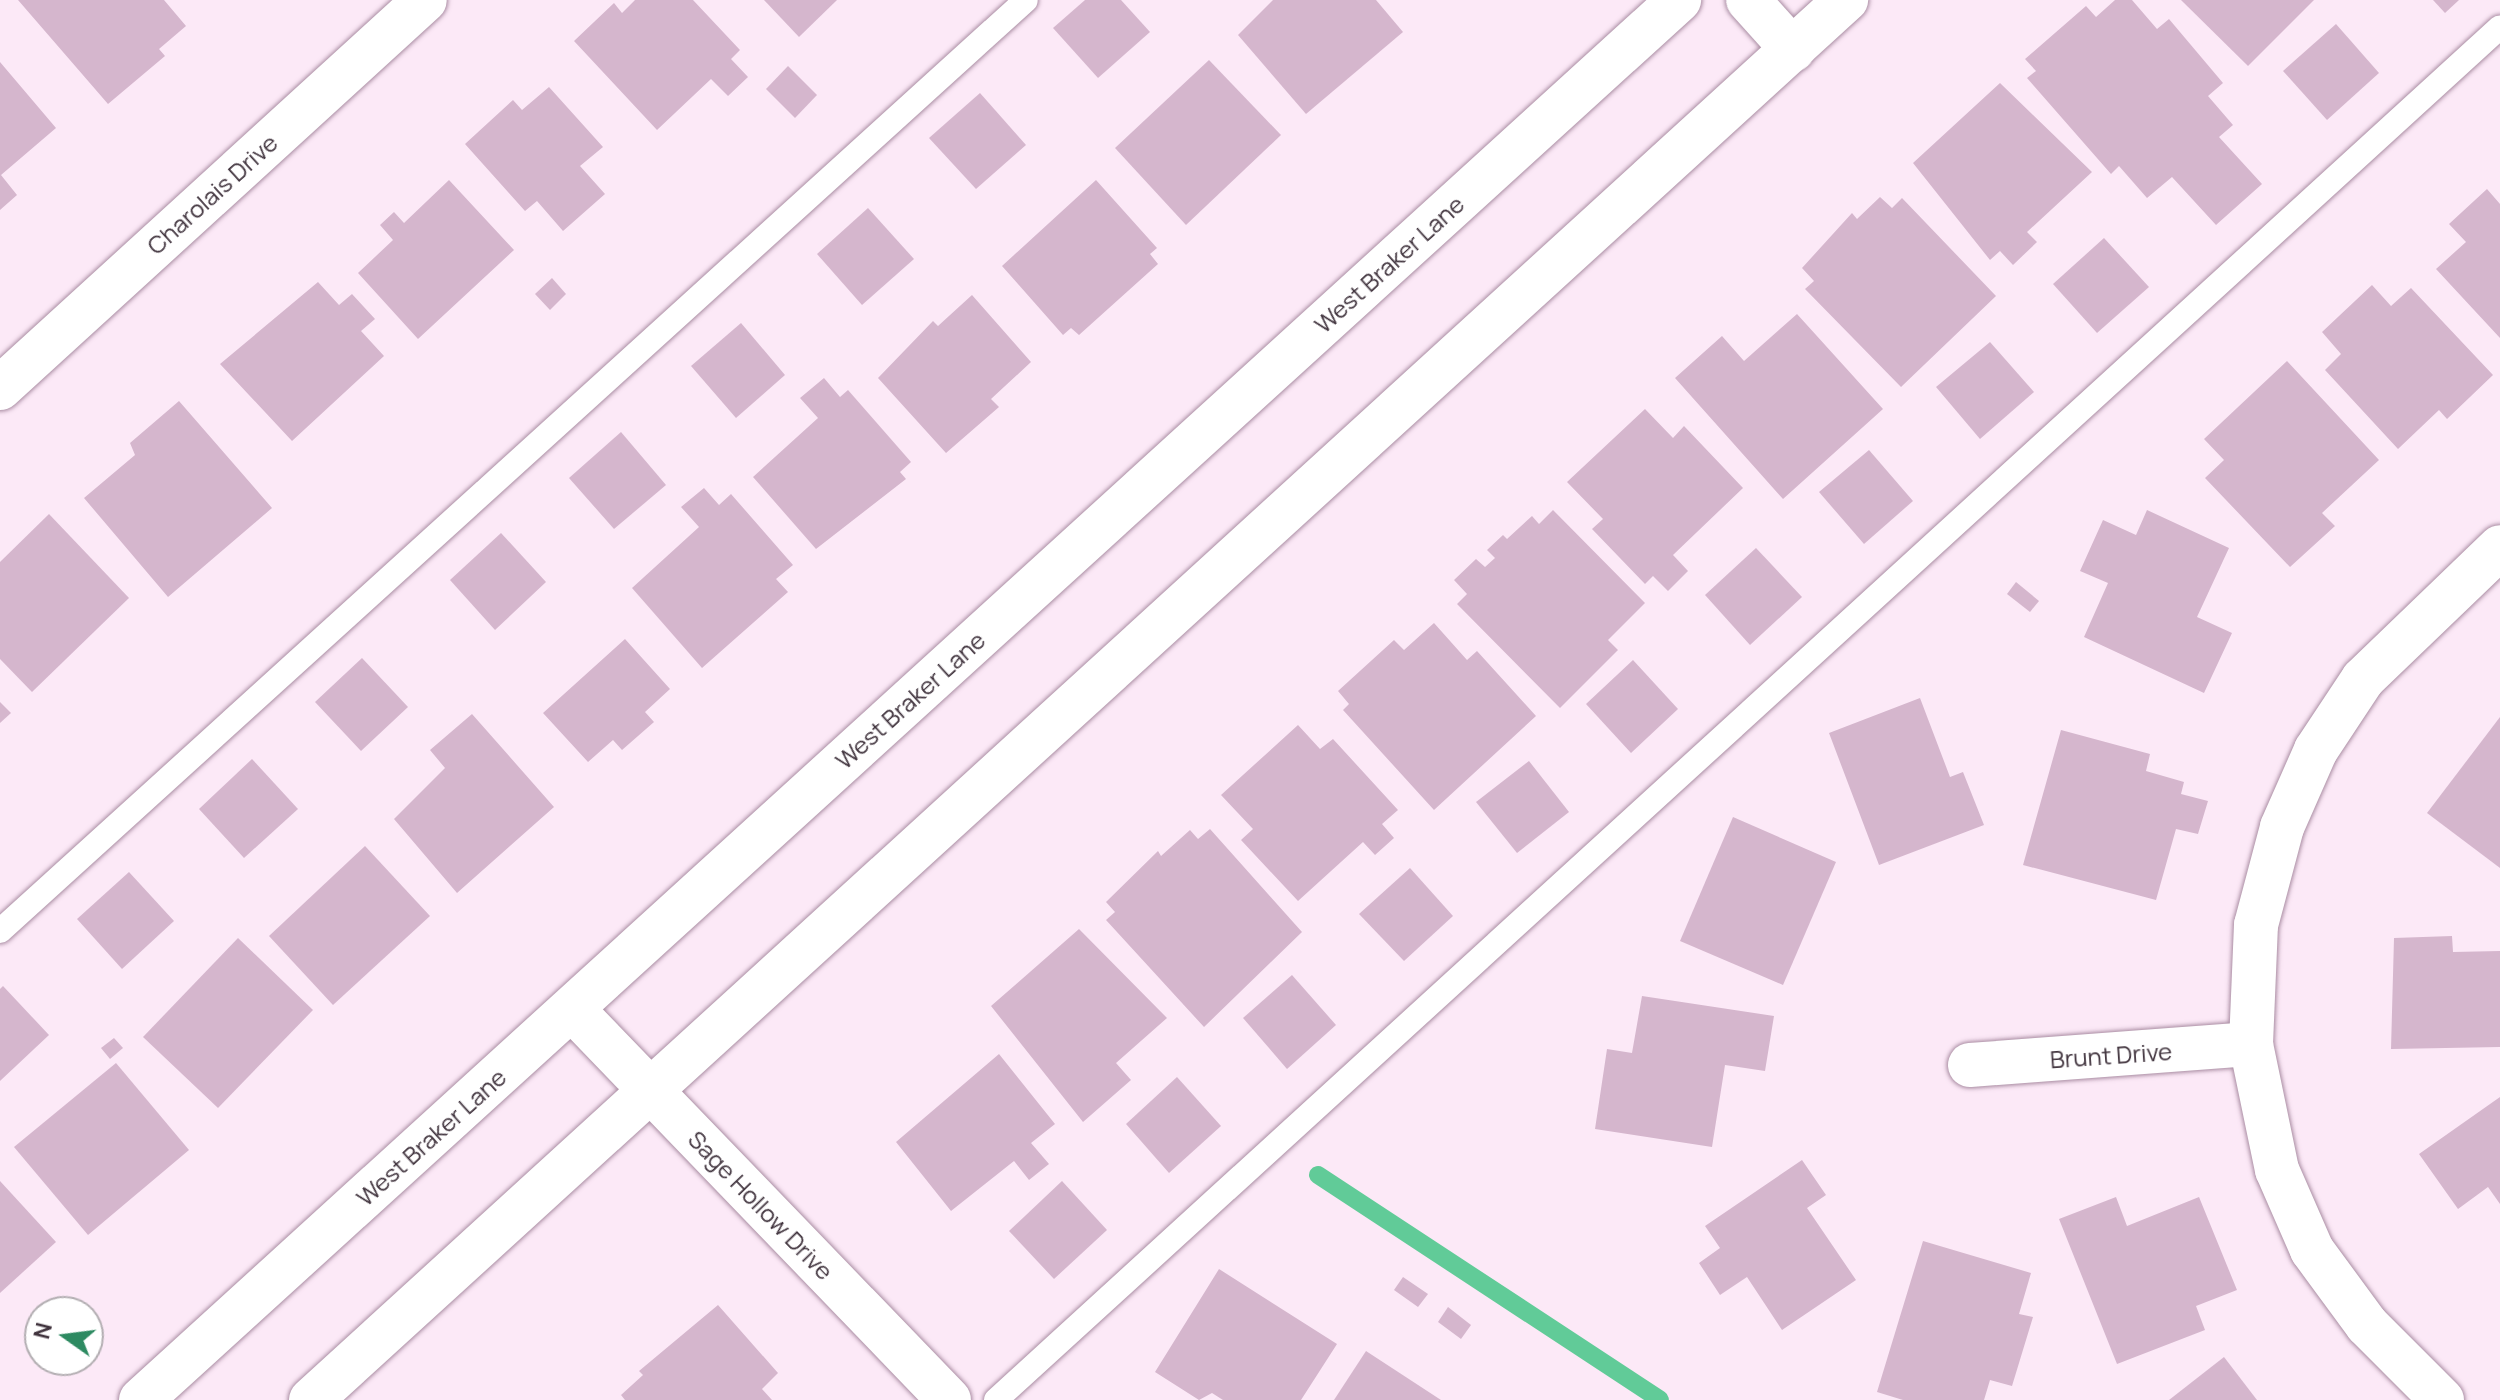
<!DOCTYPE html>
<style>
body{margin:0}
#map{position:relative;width:2500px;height:1400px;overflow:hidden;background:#fce9f7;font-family:Manrope,sans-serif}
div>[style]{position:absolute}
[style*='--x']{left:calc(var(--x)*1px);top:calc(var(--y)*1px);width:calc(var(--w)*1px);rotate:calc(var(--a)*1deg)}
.stream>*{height:18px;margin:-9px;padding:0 9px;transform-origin:9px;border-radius:9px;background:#61cb98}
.building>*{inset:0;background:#d5b6cd}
.roads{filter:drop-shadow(0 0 2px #aa8da3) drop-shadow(0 0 2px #aa8da3)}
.lane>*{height:24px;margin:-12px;padding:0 12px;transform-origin:12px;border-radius:12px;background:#fff}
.street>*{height:44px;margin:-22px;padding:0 22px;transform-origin:22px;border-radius:22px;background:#fff}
.secondary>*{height:44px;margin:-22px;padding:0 22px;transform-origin:22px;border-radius:22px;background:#fff}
span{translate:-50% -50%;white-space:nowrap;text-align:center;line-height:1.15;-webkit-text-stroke:6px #fff;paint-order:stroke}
.street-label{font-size:24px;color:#41343e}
.north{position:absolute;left:24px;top:1296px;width:80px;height:80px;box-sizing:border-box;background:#fff;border:2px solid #b3aeb2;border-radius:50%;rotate:284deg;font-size:22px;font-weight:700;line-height:32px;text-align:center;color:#41343e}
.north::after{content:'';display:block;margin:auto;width:28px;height:36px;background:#2d8a61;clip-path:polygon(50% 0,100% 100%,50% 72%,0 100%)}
</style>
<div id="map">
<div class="stream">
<div style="--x:1318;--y:1175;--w:409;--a:33.3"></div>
</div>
<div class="building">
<div style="clip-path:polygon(18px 0,164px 0,186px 26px,159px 49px,165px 56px,108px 104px)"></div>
<div style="clip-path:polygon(635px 0,693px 0,740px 50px,731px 59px,748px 77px,728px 96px,711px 79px,657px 130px,574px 41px,614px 3px,622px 13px)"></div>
<div style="clip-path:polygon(764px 0,837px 0,799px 37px)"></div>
<div style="clip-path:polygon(1085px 0,1121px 0,1150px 32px,1098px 78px,1053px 28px)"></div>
<div style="clip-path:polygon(1273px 0,1376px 0,1403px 32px,1306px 114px,1238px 35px)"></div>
<div style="clip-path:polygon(2115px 0,2132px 0,2157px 29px,2169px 19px,2223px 83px,2208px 96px,2233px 125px,2219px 137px,2262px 184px,2216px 225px,2172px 177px,2147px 198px,2119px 166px,2111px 174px,2027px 78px,2036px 71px,2025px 59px,2086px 6px,2096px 17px)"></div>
<div style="clip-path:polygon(2181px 0,2314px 0,2248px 66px)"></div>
<div style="clip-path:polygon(2433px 0,2459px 0,2445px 13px)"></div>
<div style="clip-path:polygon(2336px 24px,2379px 73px,2327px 120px,2283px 71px)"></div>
<div style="clip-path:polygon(1209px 60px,1281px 135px,1186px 225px,1115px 148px)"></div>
<div style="clip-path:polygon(0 62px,56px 128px,1px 175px,17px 195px,0 210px)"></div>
<div style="clip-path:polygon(788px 66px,817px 95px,795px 118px,766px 89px)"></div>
<div style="clip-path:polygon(2000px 83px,2092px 172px,2027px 232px,2037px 242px,2013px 265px,2000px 251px,1990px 260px,1913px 163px)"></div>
<div style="clip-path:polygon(549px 87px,603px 147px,580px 166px,605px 194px,563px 231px,537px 201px,525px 211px,465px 144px,513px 100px,522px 110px)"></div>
<div style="clip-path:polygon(980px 93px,1026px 145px,976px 189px,929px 138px)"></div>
<div style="clip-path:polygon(449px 180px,514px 250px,418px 339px,358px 273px,393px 240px,380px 225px,394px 212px,404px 223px)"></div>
<div style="clip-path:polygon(1096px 180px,1157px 248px,1150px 254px,1158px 264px,1079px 335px,1071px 328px,1063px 335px,1002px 266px)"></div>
<div style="clip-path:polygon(2487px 189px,2500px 204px,2500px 338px,2436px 269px,2466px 242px,2449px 224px)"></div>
<div style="clip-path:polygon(1880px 197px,1892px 208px,1902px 198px,1996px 296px,1901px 387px,1805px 289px,1814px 281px,1802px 268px,1852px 213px,1857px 219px)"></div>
<div style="clip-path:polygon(868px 208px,914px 259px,862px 305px,817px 254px)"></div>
<div style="clip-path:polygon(2104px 238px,2149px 287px,2097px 333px,2053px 284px)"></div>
<div style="clip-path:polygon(552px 278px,566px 294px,550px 310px,535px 294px)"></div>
<div style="clip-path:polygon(318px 282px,339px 305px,352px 294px,375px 319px,361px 331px,384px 356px,292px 441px,220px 364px)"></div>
<div style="clip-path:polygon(2372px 285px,2391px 306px,2411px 288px,2493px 375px,2447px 419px,2439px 410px,2398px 449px,2325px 370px,2341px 354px,2322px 332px)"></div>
<div style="clip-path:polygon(972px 295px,1031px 362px,991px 399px,999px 407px,946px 453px,878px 378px,933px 321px,938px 326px)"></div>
<div style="clip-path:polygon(1797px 314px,1883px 409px,1783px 499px,1675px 378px,1722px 336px,1744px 361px)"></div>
<div style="clip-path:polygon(741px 323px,785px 375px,736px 418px,691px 366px)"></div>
<div style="clip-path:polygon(1990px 342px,2034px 392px,1980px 439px,1936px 387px)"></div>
<div style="clip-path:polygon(2287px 361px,2379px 460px,2322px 513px,2335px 526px,2290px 567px,2205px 478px,2224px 460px,2204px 439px)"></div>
<div style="clip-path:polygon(824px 378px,840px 397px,848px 390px,911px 462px,900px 472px,906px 479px,816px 549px,753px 477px,818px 418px,800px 398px)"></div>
<div style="clip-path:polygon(179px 401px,272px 508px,168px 597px,84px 498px,135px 455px,130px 443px)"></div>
<div style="clip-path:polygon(1645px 409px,1673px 438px,1684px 426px,1743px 488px,1673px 555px,1688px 571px,1668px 591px,1653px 576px,1645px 584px,1592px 529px,1603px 519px,1567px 482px)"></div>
<div style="clip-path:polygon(621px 432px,666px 485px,614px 529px,569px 478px)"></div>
<div style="clip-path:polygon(1869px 450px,1913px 501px,1864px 544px,1819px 492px)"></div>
<div style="clip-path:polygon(704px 488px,719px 505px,731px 494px,793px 565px,776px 579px,788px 592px,702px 668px,632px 588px,699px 527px,681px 507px)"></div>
<div style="clip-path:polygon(1553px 510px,1645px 603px,1608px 640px,1618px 650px,1560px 708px,1457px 604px,1467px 594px,1454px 580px,1476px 559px,1485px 567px,1495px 558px,1487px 550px,1503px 535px,1507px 539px,1532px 516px,1539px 524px)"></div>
<div style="clip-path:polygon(2147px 510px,2229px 548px,2197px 617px,2232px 633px,2204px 693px,2084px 637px,2108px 583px,2080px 571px,2103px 520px,2136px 535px)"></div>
<div style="clip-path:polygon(49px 514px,129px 598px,32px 692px,0 659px,0 562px)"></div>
<div style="clip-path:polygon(501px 533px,546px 582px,495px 630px,450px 580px)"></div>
<div style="clip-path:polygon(1756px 548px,1802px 597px,1750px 645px,1705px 595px)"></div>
<div style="clip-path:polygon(2016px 582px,2039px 601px,2030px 612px,2007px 594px)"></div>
<div style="clip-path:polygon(1434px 623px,1467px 660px,1477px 651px,1536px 716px,1434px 810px,1343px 710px,1349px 704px,1338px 691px,1394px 640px,1404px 650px)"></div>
<div style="clip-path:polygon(625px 639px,670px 689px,645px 712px,654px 722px,622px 750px,613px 740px,588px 762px,543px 713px)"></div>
<div style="clip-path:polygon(362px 658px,408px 707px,361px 751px,315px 702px)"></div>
<div style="clip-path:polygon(1633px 660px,1678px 709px,1631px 753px,1586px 704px)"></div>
<div style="clip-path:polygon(1920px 698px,1950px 777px,1963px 772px,1984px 825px,1879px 865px,1829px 733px)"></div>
<div style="clip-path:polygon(0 702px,11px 713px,0 723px)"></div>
<div style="clip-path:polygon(472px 714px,554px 807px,457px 893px,394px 819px,445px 768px,430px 750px)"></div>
<div style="clip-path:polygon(2500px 717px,2500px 868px,2427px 813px)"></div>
<div style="clip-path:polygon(1298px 725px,1320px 749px,1333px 739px,1398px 810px,1382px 824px,1394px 838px,1375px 855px,1363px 842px,1298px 901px,1241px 840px,1253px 829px,1221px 795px)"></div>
<div style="clip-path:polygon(2061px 730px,2150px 754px,2146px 771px,2184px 782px,2181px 794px,2208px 801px,2198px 834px,2176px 829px,2156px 900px,2023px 865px)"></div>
<div style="clip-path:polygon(252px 759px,298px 809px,244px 858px,199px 809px)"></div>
<div style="clip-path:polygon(1529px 761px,1569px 812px,1517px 853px,1476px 802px)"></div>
<div style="clip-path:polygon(1733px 817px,1836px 862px,1783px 985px,1680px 941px)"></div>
<div style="clip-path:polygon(1210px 829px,1302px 932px,1204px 1027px,1106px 920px,1115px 912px,1106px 902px,1158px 851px,1161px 856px,1190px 830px,1198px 839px)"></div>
<div style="clip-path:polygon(365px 846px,430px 916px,333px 1005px,269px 936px)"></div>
<div style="clip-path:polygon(1410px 868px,1453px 916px,1404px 961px,1359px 914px)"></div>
<div style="clip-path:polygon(129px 872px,174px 921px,122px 969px,77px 919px)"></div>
<div style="clip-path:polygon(1079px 929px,1167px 1018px,1116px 1063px,1131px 1080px,1083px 1122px,991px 1006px)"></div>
<div style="clip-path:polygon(2452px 936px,2453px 952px,2500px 951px,2500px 1047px,2391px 1049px,2394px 938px)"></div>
<div style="clip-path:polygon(238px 938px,313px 1010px,218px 1108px,143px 1037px)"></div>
<div style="clip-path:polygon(1292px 975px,1336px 1025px,1287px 1069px,1243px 1018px)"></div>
<div style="clip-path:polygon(3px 986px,49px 1035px,0 1081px,0 989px)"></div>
<div style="clip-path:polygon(1642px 996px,1774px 1016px,1765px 1071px,1725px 1065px,1712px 1147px,1595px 1129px,1607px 1049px,1632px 1053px)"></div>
<div style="clip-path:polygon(114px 1038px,123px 1048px,110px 1059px,101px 1048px)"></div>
<div style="clip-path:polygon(999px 1054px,1055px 1124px,1031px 1143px,1049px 1164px,1029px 1180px,1014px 1161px,951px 1211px,896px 1142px)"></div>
<div style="clip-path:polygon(116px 1063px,189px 1150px,88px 1235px,14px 1147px)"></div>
<div style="clip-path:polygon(1177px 1077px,1221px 1126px,1169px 1173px,1126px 1124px)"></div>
<div style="clip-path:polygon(2500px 1097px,2500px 1204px,2488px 1187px,2458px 1209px,2419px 1154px)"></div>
<div style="clip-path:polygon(1802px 1160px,1826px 1195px,1807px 1208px,1856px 1280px,1782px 1330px,1747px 1277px,1720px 1295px,1699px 1263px,1720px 1248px,1705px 1226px)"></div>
<div style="clip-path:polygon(0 1181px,56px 1242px,0 1293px)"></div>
<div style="clip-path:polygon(1062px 1181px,1107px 1230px,1054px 1279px,1009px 1231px)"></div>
<div style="clip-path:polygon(2116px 1197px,2127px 1226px,2199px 1197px,2237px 1290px,2196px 1306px,2205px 1330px,2117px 1364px,2059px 1219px)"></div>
<div style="clip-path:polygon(1923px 1241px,2031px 1273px,2019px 1314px,2033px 1317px,2012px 1386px,1990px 1380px,1984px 1400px,1903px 1400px,1877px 1392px)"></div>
<div style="clip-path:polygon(1219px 1269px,1337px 1344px,1301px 1400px,1223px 1400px,1212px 1393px,1199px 1400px,1155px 1372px)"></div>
<div style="clip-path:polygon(1403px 1277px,1428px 1294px,1418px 1307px,1394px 1290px)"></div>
<div style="clip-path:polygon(718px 1305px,778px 1373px,762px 1389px,772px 1400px,625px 1400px,621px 1395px,643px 1375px,639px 1371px)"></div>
<div style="clip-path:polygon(1448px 1307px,1471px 1325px,1461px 1339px,1438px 1322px)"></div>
<div style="clip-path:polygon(1366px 1351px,1441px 1400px,1334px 1400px)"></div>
<div style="clip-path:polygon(2224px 1357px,2257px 1400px,2169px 1400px)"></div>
</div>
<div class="roads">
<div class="lane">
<div style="--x:0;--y:931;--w:1385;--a:-42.22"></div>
<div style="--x:996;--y:1400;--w:2036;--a:-42.39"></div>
</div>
<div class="street">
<div style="--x:1748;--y:0;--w:67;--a:48"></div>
<div style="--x:0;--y:388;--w:575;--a:-42.39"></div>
<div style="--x:572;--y:1009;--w:543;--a:46.04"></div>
<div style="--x:1970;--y:1065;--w:282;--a:-4.3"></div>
<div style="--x:2442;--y:1400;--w:106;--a:-135"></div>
<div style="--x:2367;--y:1325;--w:93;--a:-126.3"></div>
<div style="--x:2312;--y:1250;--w:87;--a:-113.6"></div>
<div style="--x:2277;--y:1170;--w:129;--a:-101.7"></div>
<div style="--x:2251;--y:1044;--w:119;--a:-87.6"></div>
<div style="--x:2256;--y:925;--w:101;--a:-75.1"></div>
<div style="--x:2282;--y:827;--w:84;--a:-66.2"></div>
<div style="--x:2316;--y:750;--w:85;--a:-56.5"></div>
<div style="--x:2363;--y:679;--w:190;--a:-43.9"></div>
</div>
<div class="secondary">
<div style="--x:141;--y:1400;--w:2080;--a:-42.31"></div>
<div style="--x:311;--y:1400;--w:2078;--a:-42.37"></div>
</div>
</div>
<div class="street-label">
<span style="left:212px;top:194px;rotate:-42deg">Charolais Drive</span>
<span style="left:1389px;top:264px;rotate:-42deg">West Braker Lane</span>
<span style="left:910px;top:700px;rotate:-42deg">West Braker Lane</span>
<span style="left:2111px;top:1055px;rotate:-4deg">Brunt Drive</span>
<span style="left:431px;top:1137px;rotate:-42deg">West Braker Lane</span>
<span style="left:761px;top:1205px;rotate:46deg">Sage Hollow Drive</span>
</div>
<div class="north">N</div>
</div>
